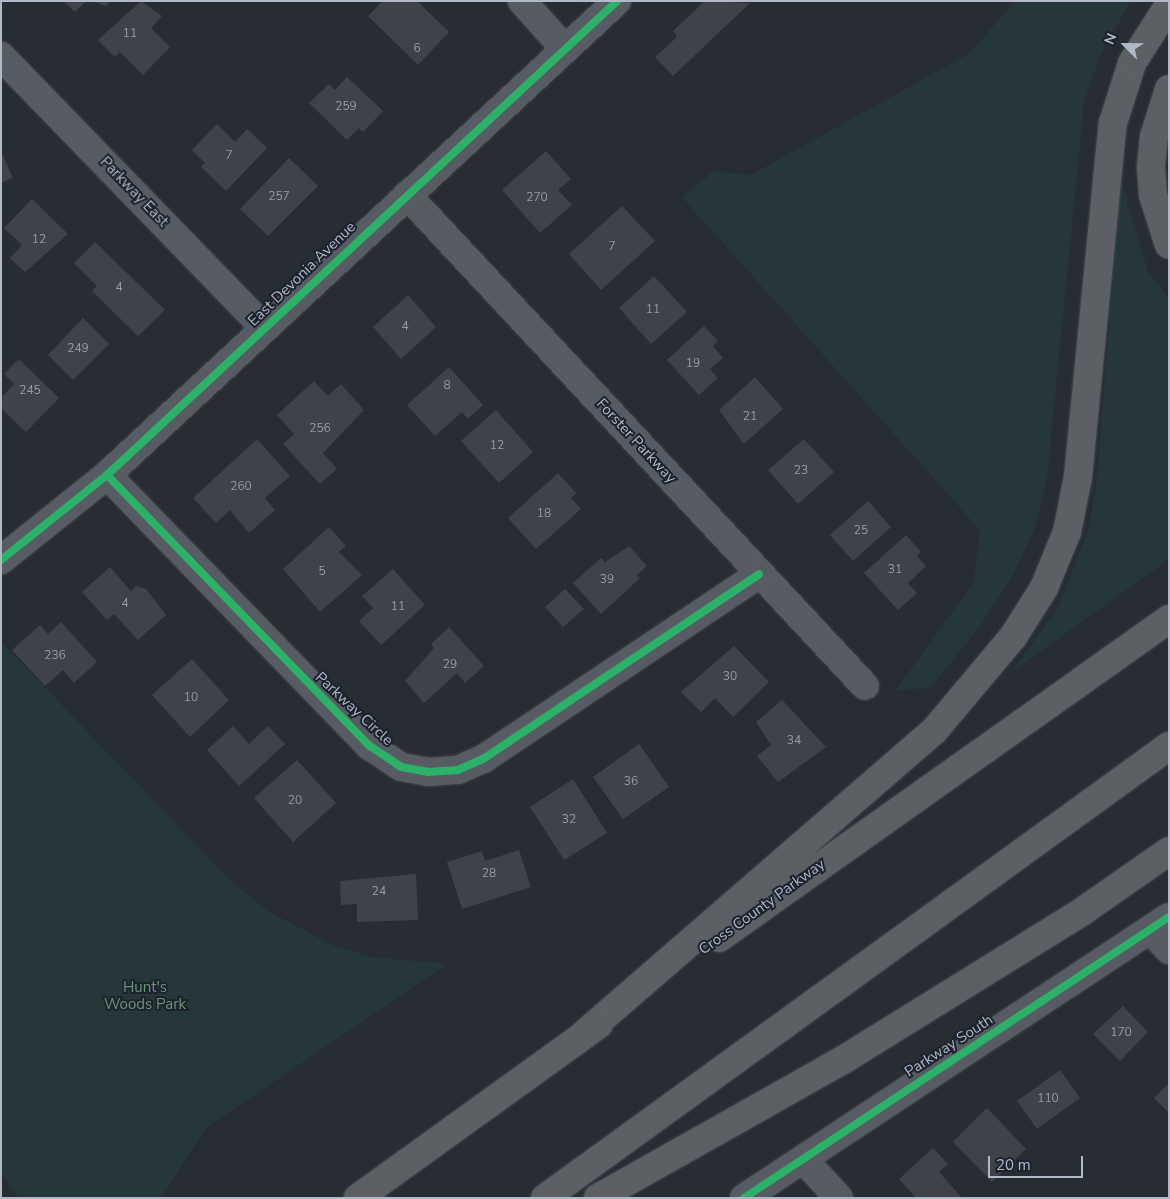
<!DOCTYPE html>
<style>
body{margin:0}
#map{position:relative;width:1170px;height:1199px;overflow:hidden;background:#282d34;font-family:"Nunito Sans",sans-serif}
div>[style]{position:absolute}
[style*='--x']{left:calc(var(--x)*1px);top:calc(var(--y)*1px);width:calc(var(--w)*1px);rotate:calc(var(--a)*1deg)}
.green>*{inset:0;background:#26373a}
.building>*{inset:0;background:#3f4249}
.roads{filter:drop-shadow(0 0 1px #46494f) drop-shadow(0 0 1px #46494f)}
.minor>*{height:28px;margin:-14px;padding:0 14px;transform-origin:14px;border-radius:14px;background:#575b63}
.motorway>*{height:28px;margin:-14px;padding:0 14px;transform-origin:14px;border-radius:14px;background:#5c5f63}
.cycleway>*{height:8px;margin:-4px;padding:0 4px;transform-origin:4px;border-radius:4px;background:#2db169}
span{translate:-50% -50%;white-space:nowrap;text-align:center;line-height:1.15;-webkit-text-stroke:4px #1c232e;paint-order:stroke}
.number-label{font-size:12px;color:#949aa7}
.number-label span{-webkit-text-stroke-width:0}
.street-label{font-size:15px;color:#b1b8c6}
.park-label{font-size:15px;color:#699675}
.frame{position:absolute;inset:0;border:2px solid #b1b8c6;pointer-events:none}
.north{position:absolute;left:1100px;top:20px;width:50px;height:50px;-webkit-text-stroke:4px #1c232e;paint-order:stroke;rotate:293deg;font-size:14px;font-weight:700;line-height:20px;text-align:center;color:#b1b8c6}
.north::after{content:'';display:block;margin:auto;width:18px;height:22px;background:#b1b8c6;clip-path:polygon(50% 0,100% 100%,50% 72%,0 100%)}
.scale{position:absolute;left:988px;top:1156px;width:95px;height:22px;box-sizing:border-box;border:2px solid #b1b8c6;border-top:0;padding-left:6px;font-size:15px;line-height:18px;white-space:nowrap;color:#b1b8c6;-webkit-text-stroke:4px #1c232e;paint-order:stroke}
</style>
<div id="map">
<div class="green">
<div style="clip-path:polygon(1015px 1px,1131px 1px,1100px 55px,1084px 102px,1047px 478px,1035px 528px,1013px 575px,980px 626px,930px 688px,896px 690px,974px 582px,980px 530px,682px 197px,714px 171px,751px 175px,970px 53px)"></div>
<div style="clip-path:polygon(1121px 181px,1148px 271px,1169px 299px,1169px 559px,1012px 672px,1059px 606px,1088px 531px,1096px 489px)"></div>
<div style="clip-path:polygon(1px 642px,230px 880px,268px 911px,332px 945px,371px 957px,447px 964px,206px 1128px,161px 1198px,18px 1198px,1px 1174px)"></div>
</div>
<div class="building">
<div style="clip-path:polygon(63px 1px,86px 1px,75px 12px)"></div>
<div style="clip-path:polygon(92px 1px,110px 1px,106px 6px)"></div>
<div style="clip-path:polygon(141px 1px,162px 16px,151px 28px,170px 47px,143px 75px,120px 52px,115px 57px,98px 40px)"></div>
<div style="clip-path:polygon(383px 1px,417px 1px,449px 32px,418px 65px,368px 16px)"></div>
<div style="clip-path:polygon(705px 1px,750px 3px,673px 76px,655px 57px,677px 37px,673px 31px)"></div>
<div style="clip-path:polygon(347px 77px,383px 111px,363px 132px,359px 128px,347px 140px,309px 103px,329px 84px,335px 90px)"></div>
<div style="clip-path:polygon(217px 124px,235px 142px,247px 129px,267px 148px,226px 191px,201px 167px,205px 163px,192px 150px)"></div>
<div style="clip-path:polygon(1px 151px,13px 178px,1px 183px)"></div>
<div style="clip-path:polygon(546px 151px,571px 179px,558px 190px,572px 205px,540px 233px,502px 190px)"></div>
<div style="clip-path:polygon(289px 158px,318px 186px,268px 236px,240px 209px)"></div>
<div style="clip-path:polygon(32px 199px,68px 234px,25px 272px,10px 258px,22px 245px,4px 228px)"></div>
<div style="clip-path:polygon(622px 206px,655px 241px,601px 290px,569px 254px)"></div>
<div style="clip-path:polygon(95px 242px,165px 310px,138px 336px,92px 291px,97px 286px,74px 263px)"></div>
<div style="clip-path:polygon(654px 276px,687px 312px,651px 344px,619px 308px)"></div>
<div style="clip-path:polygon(408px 295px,436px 327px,401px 359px,373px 327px)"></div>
<div style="clip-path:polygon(83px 318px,109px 344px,73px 380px,48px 355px)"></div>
<div style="clip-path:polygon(704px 326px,718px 341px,713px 346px,723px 358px,710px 369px,718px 378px,699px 395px,667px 360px)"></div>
<div style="clip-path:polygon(19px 359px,59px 398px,26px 432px,1px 408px,1px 398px,14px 384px,4px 374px)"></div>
<div style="clip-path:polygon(449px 367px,483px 405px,468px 419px,462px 412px,435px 436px,407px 405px)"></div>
<div style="clip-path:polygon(755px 377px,783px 409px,744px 444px,719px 410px)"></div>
<div style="clip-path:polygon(314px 381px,328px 396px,341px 384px,364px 410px,323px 453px,337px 469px,320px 484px,283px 444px,294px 434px,277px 415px)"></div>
<div style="clip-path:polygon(496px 410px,533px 452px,499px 483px,461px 441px)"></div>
<div style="clip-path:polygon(257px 439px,290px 476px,265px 498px,275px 510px,249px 533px,230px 510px,216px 523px,193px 498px)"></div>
<div style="clip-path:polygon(804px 439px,834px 472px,798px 504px,768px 470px)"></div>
<div style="clip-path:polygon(558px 473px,576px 493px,571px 498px,581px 509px,536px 549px,508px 518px)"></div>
<div style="clip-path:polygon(868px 501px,891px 527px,853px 561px,830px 535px)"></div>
<div style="clip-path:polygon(329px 527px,346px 546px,339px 552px,362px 575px,320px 612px,283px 569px)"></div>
<div style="clip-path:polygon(906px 535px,921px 552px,917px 556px,926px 566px,908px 583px,917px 593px,898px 610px,864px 573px)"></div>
<div style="clip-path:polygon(629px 546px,647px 566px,637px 575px,640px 578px,601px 614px,573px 583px,601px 558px,605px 562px)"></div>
<div style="clip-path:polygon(110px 567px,131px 591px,136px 586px,146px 589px,166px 615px,138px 640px,114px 614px,107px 620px,82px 592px)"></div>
<div style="clip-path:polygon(393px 569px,425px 605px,381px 645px,359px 621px,373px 608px,362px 596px)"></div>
<div style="clip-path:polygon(565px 589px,584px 609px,563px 627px,545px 607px)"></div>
<div style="clip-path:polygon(61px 622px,97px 662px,74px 683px,63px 670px,45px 686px,12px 650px,40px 625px,48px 634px)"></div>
<div style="clip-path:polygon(449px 627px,484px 666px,465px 683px,457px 673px,424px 703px,405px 681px,434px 648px,431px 644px)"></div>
<div style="clip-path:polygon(734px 646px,769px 682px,733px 717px,715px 698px,701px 712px,681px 692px)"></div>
<div style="clip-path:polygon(192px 659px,229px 700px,190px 737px,152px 695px)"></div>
<div style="clip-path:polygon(782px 700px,826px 747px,778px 782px,757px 756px,771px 745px,756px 722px)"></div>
<div style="clip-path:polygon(233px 726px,249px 744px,268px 726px,285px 744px,239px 786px,207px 750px)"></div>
<div style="clip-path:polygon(639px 744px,669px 787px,623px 819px,593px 777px)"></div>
<div style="clip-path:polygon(297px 760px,336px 803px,293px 842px,254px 798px)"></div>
<div style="clip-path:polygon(573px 779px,607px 833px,564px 860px,530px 807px)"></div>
<div style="clip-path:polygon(519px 850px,531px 887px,462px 909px,447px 862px,482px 851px,485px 861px)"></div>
<div style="clip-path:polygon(416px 874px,418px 920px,357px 922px,357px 904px,341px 905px,340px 881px)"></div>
<div style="clip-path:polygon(1123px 1006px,1148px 1032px,1120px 1061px,1093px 1034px)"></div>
<div style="clip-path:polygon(1060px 1070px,1080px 1098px,1037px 1129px,1017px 1101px)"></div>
<div style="clip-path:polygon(1169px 1083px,1169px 1113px,1154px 1098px)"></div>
<div style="clip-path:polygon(987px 1108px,1026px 1149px,992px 1182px,953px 1142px)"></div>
<div style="clip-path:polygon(933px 1148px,948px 1164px,939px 1172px,962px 1198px,916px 1198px,899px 1179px)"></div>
</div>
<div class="roads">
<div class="minor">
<div style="--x:522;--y:1;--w:64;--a:48.1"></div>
<div style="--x:1;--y:56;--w:379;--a:45.9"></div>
<div style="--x:407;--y:195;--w:671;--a:46.99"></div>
<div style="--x:107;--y:475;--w:378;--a:45.9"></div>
<div style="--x:370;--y:746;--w:37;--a:34"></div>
<div style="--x:401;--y:767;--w:27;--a:10"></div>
<div style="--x:428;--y:772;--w:30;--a:-4"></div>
<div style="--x:458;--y:770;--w:27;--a:-24"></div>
<div style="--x:483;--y:759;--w:332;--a:-33.8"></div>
<div style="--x:1;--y:560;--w:136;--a:-38.7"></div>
<div style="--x:107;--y:475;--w:696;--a:-42.9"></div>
<div style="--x:1150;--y:930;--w:28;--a:46"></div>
<div style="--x:803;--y:1159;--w:53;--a:47.3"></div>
<div style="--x:744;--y:1198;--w:509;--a:-33.47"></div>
</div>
<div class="motorway">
<div style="--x:1169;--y:89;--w:50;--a:107.4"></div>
<div style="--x:1154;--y:137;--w:30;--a:96"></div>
<div style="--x:1151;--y:167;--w:28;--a:86"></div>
<div style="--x:1153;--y:195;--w:52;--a:72.3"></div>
<div style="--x:719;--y:938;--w:552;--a:-35.33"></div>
<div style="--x:584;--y:1034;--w:463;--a:-40.9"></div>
<div style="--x:934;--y:731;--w:123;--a:-50"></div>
<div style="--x:1013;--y:637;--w:58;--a:-57.7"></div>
<div style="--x:1044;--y:588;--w:61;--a:-67.7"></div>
<div style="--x:1067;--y:532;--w:56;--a:-78.7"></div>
<div style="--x:1078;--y:477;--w:356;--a:-84.4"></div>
<div style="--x:1113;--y:123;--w:63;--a:-72.4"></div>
<div style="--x:1132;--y:63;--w:69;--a:-57.5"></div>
<div style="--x:358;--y:1198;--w:297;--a:-35.8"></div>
<div style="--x:545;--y:1198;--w:771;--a:-35.92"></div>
<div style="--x:598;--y:1198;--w:281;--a:-29.4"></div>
<div style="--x:843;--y:1060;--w:282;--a:-31.8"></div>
<div style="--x:1083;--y:911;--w:105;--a:-34.9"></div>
</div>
</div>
<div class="cycleway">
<div style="--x:107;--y:475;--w:378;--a:45.9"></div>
<div style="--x:370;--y:746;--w:37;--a:34"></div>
<div style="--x:401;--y:767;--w:27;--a:10"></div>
<div style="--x:428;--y:772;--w:30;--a:-4"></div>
<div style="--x:458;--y:770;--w:27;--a:-24"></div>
<div style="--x:483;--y:759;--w:332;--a:-33.8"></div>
<div style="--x:1;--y:560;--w:136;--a:-38.7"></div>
<div style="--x:107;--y:475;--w:696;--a:-42.9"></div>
<div style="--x:744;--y:1198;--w:509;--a:-33.47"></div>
</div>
<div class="number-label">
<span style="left:130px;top:34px">11</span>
<span style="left:417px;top:49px">6</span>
<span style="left:346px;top:107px">259</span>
<span style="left:229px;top:156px">7</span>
<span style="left:279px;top:197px">257</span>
<span style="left:537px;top:198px">270</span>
<span style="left:39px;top:240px">12</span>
<span style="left:612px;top:247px">7</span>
<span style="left:119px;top:288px">4</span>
<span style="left:653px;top:310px">11</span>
<span style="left:405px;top:327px">4</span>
<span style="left:78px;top:349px">249</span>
<span style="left:693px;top:364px">19</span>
<span style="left:447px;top:386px">8</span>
<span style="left:30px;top:391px">245</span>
<span style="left:750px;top:417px">21</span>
<span style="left:320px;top:429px">256</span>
<span style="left:497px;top:446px">12</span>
<span style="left:801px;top:471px">23</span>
<span style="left:241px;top:487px">260</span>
<span style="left:544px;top:514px">18</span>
<span style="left:861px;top:531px">25</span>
<span style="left:895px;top:570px">31</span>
<span style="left:322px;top:572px">5</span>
<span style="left:607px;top:580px">39</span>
<span style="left:125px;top:604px">4</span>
<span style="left:398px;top:607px">11</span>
<span style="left:55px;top:656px">236</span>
<span style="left:450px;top:665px">29</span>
<span style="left:730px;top:677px">30</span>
<span style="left:191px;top:698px">10</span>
<span style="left:794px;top:741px">34</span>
<span style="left:631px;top:782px">36</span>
<span style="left:295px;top:801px">20</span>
<span style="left:569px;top:820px">32</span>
<span style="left:489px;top:874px">28</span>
<span style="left:379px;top:892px">24</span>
<span style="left:1121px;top:1033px">170</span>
<span style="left:1048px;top:1099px">110</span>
</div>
<div class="street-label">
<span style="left:134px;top:192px;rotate:46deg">Parkway East</span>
<span style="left:302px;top:274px;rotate:-44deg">East Devonia Avenue</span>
<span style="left:636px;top:441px;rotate:47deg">Forster Parkway</span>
<span style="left:354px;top:709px;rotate:43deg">Parkway Circle</span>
<span style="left:762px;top:907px;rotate:-36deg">Cross County Parkway</span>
<span style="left:949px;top:1046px;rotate:-33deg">Parkway South</span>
</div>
<div class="park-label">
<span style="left:145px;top:996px">Hunt's<br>Woods Park</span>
</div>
<div class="frame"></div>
<div class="north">N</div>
<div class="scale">20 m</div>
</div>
